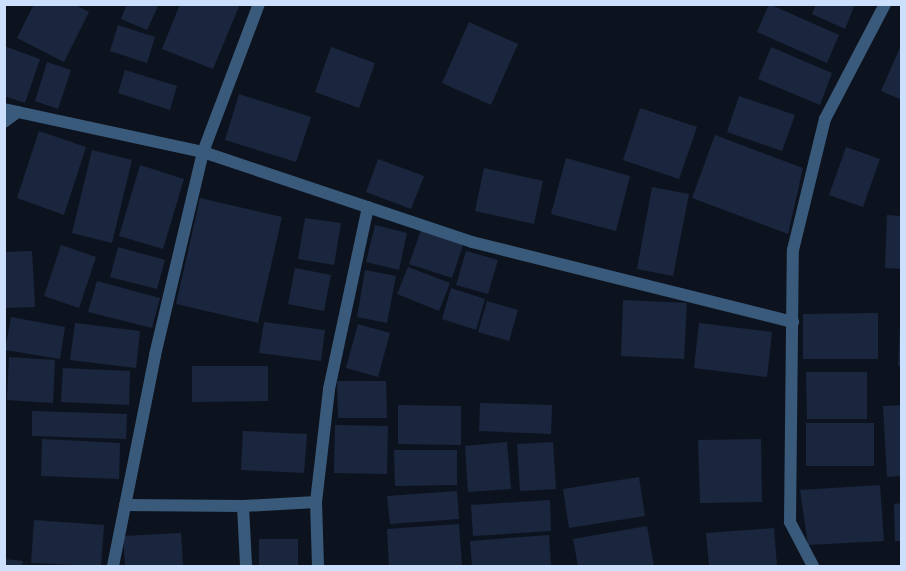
<!DOCTYPE html>
<style>
body{margin:0}
#map{position:relative;width:906px;height:571px;overflow:hidden;background:#0d131e;font-family:Jost,sans-serif}
div>[style]{position:absolute}
[style*='--x']{left:calc(var(--x)*1px);top:calc(var(--y)*1px);width:calc(var(--w)*1px);rotate:calc(var(--a)*1deg)}
.building>*{inset:0;background:#1a263e}
.minor>*{height:12px;margin:-6px;padding:0 6px;transform-origin:6px;border-radius:6px;background:#3a5a7b}
span{translate:-50% -50%;white-space:nowrap;text-align:center;line-height:1.15;-webkit-text-stroke:4.5px #0d131e;paint-order:stroke}
.frame{position:absolute;inset:0;border:6px solid #cce0fd;pointer-events:none}
</style>
<div id="map">
<div class="building">
<div style="clip-path:polygon(34px 4px,74px 4px,89px 12px,64px 62px,17px 38px)"></div>
<div style="clip-path:polygon(127px 4px,159px 4px,147px 30px,121px 19px)"></div>
<div style="clip-path:polygon(180px 4px,240px 4px,213px 69px,162px 49px)"></div>
<div style="clip-path:polygon(769px 4px,839px 35px,827px 63px,757px 32px)"></div>
<div style="clip-path:polygon(816px 4px,855px 4px,845px 29px,812px 14px)"></div>
<div style="clip-path:polygon(469px 22px,518px 44px,491px 105px,442px 83px)"></div>
<div style="clip-path:polygon(118px 25px,155px 37px,147px 63px,110px 51px)"></div>
<div style="clip-path:polygon(902px 43px,902px 100px,881px 91px)"></div>
<div style="clip-path:polygon(4px 46px,40px 59px,25px 103px,4px 96px)"></div>
<div style="clip-path:polygon(331px 47px,375px 63px,359px 108px,315px 92px)"></div>
<div style="clip-path:polygon(771px 47px,832px 73px,820px 105px,758px 79px)"></div>
<div style="clip-path:polygon(47px 62px,71px 70px,58px 109px,35px 101px)"></div>
<div style="clip-path:polygon(125px 70px,177px 86px,170px 110px,118px 93px)"></div>
<div style="clip-path:polygon(239px 94px,311px 117px,296px 162px,225px 140px)"></div>
<div style="clip-path:polygon(739px 96px,795px 115px,782px 151px,727px 132px)"></div>
<div style="clip-path:polygon(640px 108px,697px 127px,679px 179px,623px 160px)"></div>
<div style="clip-path:polygon(39px 131px,86px 147px,64px 215px,17px 198px)"></div>
<div style="clip-path:polygon(715px 135px,803px 168px,788px 234px,692px 198px)"></div>
<div style="clip-path:polygon(846px 147px,880px 159px,863px 207px,829px 195px)"></div>
<div style="clip-path:polygon(92px 150px,132px 160px,112px 243px,72px 233px)"></div>
<div style="clip-path:polygon(566px 158px,630px 176px,616px 231px,551px 214px)"></div>
<div style="clip-path:polygon(378px 159px,424px 176px,411px 209px,366px 192px)"></div>
<div style="clip-path:polygon(140px 165px,184px 179px,163px 249px,119px 236px)"></div>
<div style="clip-path:polygon(484px 168px,543px 181px,534px 224px,475px 211px)"></div>
<div style="clip-path:polygon(652px 187px,689px 194px,673px 276px,637px 269px)"></div>
<div style="clip-path:polygon(200px 198px,282px 217px,258px 323px,176px 304px)"></div>
<div style="clip-path:polygon(887px 215px,902px 216px,902px 269px,885px 268px)"></div>
<div style="clip-path:polygon(305px 218px,341px 223px,334px 265px,298px 259px)"></div>
<div style="clip-path:polygon(375px 225px,407px 233px,399px 270px,366px 262px)"></div>
<div style="clip-path:polygon(421px 230px,463px 245px,452px 278px,409px 264px)"></div>
<div style="clip-path:polygon(61px 245px,96px 257px,79px 308px,44px 296px)"></div>
<div style="clip-path:polygon(118px 247px,165px 260px,157px 289px,110px 277px)"></div>
<div style="clip-path:polygon(32px 251px,35px 307px,4px 308px,4px 252px)"></div>
<div style="clip-path:polygon(466px 251px,498px 260px,488px 294px,456px 285px)"></div>
<div style="clip-path:polygon(408px 267px,450px 283px,439px 311px,397px 294px)"></div>
<div style="clip-path:polygon(295px 268px,331px 275px,324px 311px,288px 304px)"></div>
<div style="clip-path:polygon(365px 270px,396px 276px,387px 323px,357px 317px)"></div>
<div style="clip-path:polygon(97px 281px,160px 298px,152px 328px,88px 312px)"></div>
<div style="clip-path:polygon(451px 288px,485px 299px,476px 330px,442px 319px)"></div>
<div style="clip-path:polygon(623px 300px,687px 303px,684px 359px,621px 356px)"></div>
<div style="clip-path:polygon(487px 301px,518px 310px,509px 341px,478px 332px)"></div>
<div style="clip-path:polygon(878px 313px,878px 359px,803px 359px,803px 314px)"></div>
<div style="clip-path:polygon(11px 317px,65px 327px,60px 359px,5px 350px)"></div>
<div style="clip-path:polygon(264px 322px,325px 330px,321px 361px,259px 353px)"></div>
<div style="clip-path:polygon(75px 323px,140px 331px,136px 368px,70px 360px)"></div>
<div style="clip-path:polygon(699px 323px,772px 332px,767px 377px,694px 368px)"></div>
<div style="clip-path:polygon(358px 324px,390px 333px,378px 377px,346px 368px)"></div>
<div style="clip-path:polygon(900px 327px,902px 327px,902px 366px,898px 366px)"></div>
<div style="clip-path:polygon(9px 357px,55px 360px,53px 403px,7px 400px)"></div>
<div style="clip-path:polygon(192px 366px,268px 366px,268px 401px,192px 402px)"></div>
<div style="clip-path:polygon(63px 368px,130px 371px,129px 405px,61px 402px)"></div>
<div style="clip-path:polygon(806px 372px,867px 372px,867px 419px,807px 419px)"></div>
<div style="clip-path:polygon(337px 381px,386px 381px,387px 418px,338px 418px)"></div>
<div style="clip-path:polygon(480px 403px,552px 405px,551px 434px,479px 431px)"></div>
<div style="clip-path:polygon(398px 405px,461px 406px,461px 445px,398px 444px)"></div>
<div style="clip-path:polygon(902px 405px,902px 476px,887px 477px,883px 406px)"></div>
<div style="clip-path:polygon(32px 411px,127px 414px,126px 439px,32px 436px)"></div>
<div style="clip-path:polygon(806px 423px,874px 423px,874px 466px,806px 466px)"></div>
<div style="clip-path:polygon(335px 425px,388px 426px,387px 474px,334px 473px)"></div>
<div style="clip-path:polygon(243px 431px,307px 434px,304px 473px,241px 470px)"></div>
<div style="clip-path:polygon(42px 439px,120px 443px,119px 479px,41px 476px)"></div>
<div style="clip-path:polygon(761px 439px,762px 502px,700px 503px,698px 440px)"></div>
<div style="clip-path:polygon(507px 442px,511px 489px,468px 492px,465px 446px)"></div>
<div style="clip-path:polygon(553px 442px,556px 489px,520px 491px,517px 444px)"></div>
<div style="clip-path:polygon(394px 450px,457px 450px,457px 485px,395px 486px)"></div>
<div style="clip-path:polygon(639px 477px,645px 516px,569px 528px,563px 489px)"></div>
<div style="clip-path:polygon(880px 485px,884px 541px,808px 545px,800px 490px)"></div>
<div style="clip-path:polygon(457px 491px,459px 519px,390px 524px,387px 496px)"></div>
<div style="clip-path:polygon(550px 500px,551px 531px,473px 536px,471px 505px)"></div>
<div style="clip-path:polygon(902px 503px,902px 541px,895px 541px,894px 504px)"></div>
<div style="clip-path:polygon(34px 520px,104px 525px,101px 566px,31px 563px)"></div>
<div style="clip-path:polygon(459px 524px,462px 566px,389px 566px,387px 529px)"></div>
<div style="clip-path:polygon(647px 526px,654px 566px,578px 566px,573px 539px)"></div>
<div style="clip-path:polygon(774px 528px,777px 566px,709px 566px,706px 533px)"></div>
<div style="clip-path:polygon(181px 533px,183px 566px,125px 566px,123px 536px)"></div>
<div style="clip-path:polygon(549px 535px,551px 566px,472px 566px,470px 541px)"></div>
<div style="clip-path:polygon(259px 539px,298px 539px,298px 566px,259px 566px)"></div>
<div style="clip-path:polygon(4px 559px,23px 561px,22px 566px,4px 566px)"></div>
</div>
<div class="minor">
<div style="--x:4;--y:109;--w:204;--a:12.2"></div>
<div style="--x:203;--y:152;--w:284;--a:18.5"></div>
<div style="--x:472;--y:242;--w:331;--a:14"></div>
<div style="--x:4;--y:122;--w:17;--a:-36"></div>
<div style="--x:316;--y:502;--w:64;--a:88.2"></div>
<div style="--x:125;--y:505;--w:118;--a:0.5"></div>
<div style="--x:243;--y:506;--w:73;--a:-3.1"></div>
<div style="--x:316;--y:502;--w:114;--a:-83.4"></div>
<div style="--x:329;--y:389;--w:186;--a:-77.9"></div>
<div style="--x:243;--y:506;--w:60;--a:87.1"></div>
<div style="--x:113;--y:566;--w:215;--a:-78.7"></div>
<div style="--x:155;--y:355;--w:209;--a:-76.7"></div>
<div style="--x:203;--y:152;--w:158;--a:-69.3"></div>
<div style="--x:813;--y:566;--w:50;--a:-117.6"></div>
<div style="--x:790;--y:522;--w:272;--a:-89.4"></div>
<div style="--x:793;--y:250;--w:135;--a:-76.3"></div>
<div style="--x:825;--y:119;--w:130;--a:-62.4"></div>
</div>
<div class="frame"></div>
</div>
